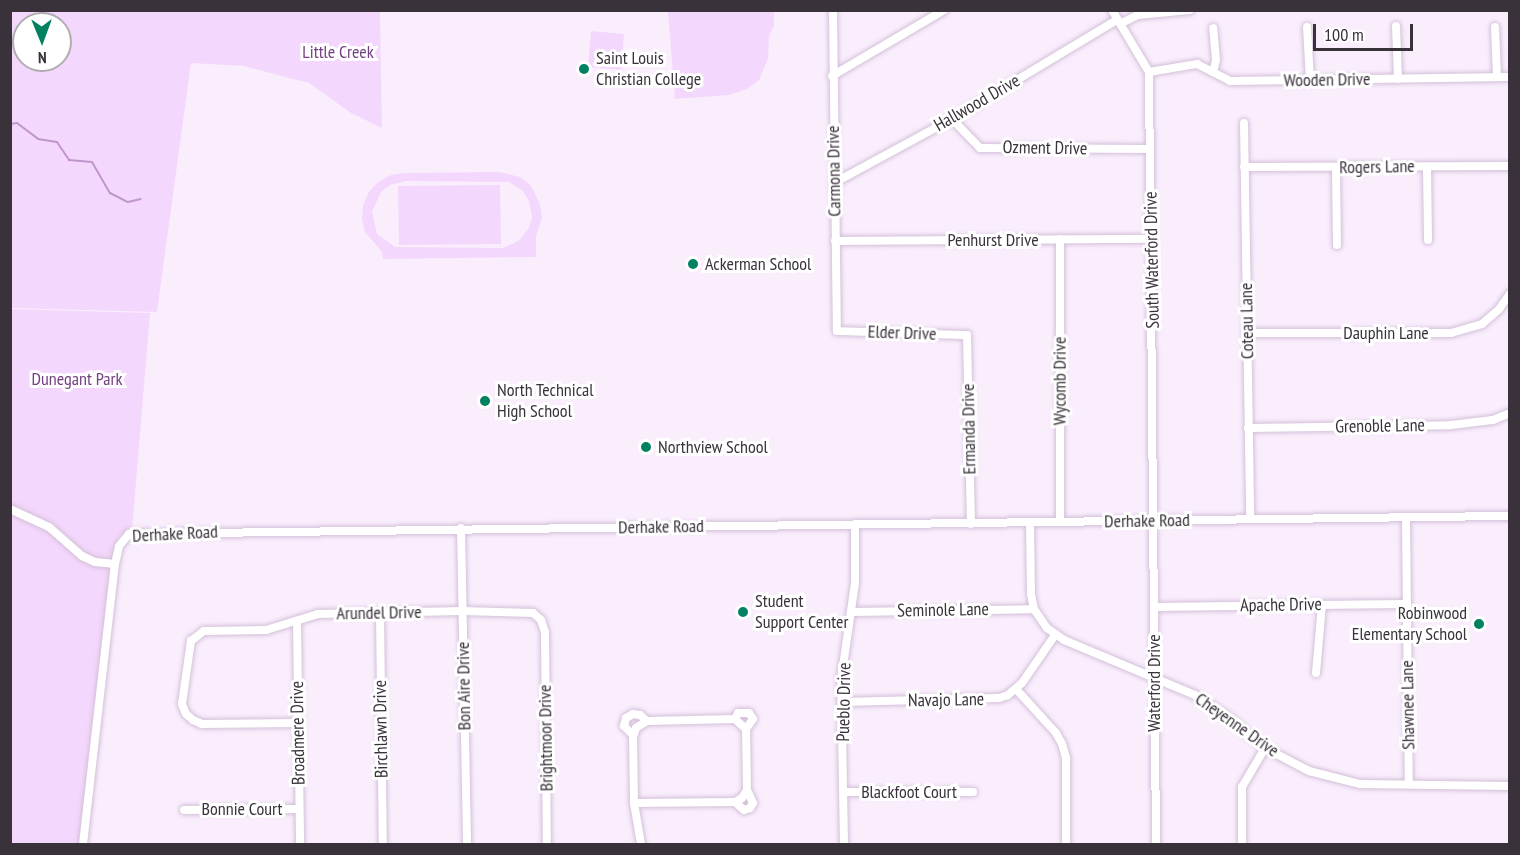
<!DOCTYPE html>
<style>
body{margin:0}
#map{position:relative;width:1520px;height:855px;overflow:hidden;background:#faeefd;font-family:"PT Sans Narrow",sans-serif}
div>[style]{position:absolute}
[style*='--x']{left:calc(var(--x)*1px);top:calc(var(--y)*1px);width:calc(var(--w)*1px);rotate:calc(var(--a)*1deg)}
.green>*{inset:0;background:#f4d7fc}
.stream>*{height:2px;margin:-1px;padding:0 1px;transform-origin:1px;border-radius:1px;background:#c097cc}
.roads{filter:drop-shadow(0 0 2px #d3c0d8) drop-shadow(0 0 2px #d3c0d8)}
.minor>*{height:8px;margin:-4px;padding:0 4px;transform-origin:4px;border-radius:4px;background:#fff}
.dots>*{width:16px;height:16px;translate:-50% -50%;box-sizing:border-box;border:3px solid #fff;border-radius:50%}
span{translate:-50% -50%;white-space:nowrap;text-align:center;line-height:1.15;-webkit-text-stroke:6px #fff;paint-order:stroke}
.park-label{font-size:18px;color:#734081}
.poi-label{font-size:18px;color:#39323b}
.left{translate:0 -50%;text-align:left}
.right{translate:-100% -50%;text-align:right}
.street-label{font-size:18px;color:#39323b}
.frame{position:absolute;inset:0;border:12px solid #39323b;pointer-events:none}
.north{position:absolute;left:12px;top:12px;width:60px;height:60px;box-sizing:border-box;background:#fff;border:2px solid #b0adb1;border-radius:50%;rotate:179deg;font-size:16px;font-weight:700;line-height:24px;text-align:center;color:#39323b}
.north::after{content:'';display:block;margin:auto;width:21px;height:27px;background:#008162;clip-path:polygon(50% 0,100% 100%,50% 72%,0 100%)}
.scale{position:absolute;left:1313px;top:24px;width:100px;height:27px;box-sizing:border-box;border:3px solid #39323b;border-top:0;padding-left:8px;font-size:18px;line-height:21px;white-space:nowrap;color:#39323b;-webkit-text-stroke:4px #fff;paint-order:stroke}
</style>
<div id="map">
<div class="green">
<div style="clip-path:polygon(evenodd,11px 10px,380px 11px,382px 128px,351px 113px,309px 83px,243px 66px,191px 63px,157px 312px,11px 308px,11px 10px,24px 24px,60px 24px,60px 60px,24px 60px,24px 24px)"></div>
<div style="clip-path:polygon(668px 11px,774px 11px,774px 26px,769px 36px,768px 59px,759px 80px,747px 89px,729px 95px,675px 99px)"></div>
<div style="clip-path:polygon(591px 31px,624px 34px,621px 70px,588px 67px)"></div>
<div style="clip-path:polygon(evenodd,404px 173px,499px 172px,520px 177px,531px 186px,540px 204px,542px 218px,536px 236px,536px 257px,383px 259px,382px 252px,365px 232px,362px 219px,363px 205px,369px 192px,378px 182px,391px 175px,404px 173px,406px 181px,509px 182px,523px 191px,529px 201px,532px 217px,529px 228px,518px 241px,503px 248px,395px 247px,377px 234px,372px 212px,381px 192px,390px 185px,406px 181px)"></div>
<div style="clip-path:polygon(500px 185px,501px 244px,399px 245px,398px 186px)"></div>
<div style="clip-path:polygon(11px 309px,150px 313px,132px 530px,121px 534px,113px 550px,80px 844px,11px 844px)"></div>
</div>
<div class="stream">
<div style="--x:10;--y:124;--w:7;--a:-8"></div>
<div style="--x:17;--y:123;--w:26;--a:37"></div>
<div style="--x:38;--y:139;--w:19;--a:9"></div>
<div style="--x:57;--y:142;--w:22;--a:56"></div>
<div style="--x:69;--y:160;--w:23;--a:5"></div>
<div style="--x:92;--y:162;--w:36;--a:60"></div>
<div style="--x:110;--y:193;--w:20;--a:27"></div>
<div style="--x:128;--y:202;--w:13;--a:-13"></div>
</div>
<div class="roads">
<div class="minor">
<div style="--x:833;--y:10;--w:321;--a:89.3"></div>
<div style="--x:837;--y:331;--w:130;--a:1.8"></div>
<div style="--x:967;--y:335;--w:189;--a:88.8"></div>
<div style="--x:1112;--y:10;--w:72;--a:59.2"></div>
<div style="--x:1149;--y:72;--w:772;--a:89.48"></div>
<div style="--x:1120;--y:24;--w:20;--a:-27"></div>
<div style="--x:1138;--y:15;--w:52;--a:-5.5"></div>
<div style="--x:1396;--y:26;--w:53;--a:87.8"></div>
<div style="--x:1307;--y:27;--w:53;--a:86.8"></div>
<div style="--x:1495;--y:27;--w:50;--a:87.7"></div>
<div style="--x:1149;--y:72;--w:49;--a:-9.5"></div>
<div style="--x:1197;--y:64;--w:37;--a:27"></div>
<div style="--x:1230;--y:81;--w:280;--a:-0.8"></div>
<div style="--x:1213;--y:72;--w:12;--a:-76"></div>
<div style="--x:1216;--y:60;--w:32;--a:-95"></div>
<div style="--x:832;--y:76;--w:130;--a:-30.5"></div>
<div style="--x:952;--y:119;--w:40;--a:46"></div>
<div style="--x:980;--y:148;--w:170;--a:0.3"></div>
<div style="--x:1244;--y:123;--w:395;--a:89.1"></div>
<div style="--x:1244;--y:167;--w:266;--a:-0.2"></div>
<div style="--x:1427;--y:167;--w:73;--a:89.2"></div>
<div style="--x:1336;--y:168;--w:77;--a:89.3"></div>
<div style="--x:834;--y:183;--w:134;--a:-28.5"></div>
<div style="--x:952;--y:119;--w:192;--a:-31"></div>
<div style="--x:1060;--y:239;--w:283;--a:90"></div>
<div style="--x:835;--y:241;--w:316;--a:-0.4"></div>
<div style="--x:1247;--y:333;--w:204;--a:0"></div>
<div style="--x:1451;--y:333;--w:32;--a:-16"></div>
<div style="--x:1482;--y:324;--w:23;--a:-41"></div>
<div style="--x:1499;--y:309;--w:19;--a:-54"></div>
<div style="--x:1248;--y:428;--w:203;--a:-0.8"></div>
<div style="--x:1451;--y:425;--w:42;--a:-6.8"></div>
<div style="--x:1493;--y:420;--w:18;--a:-22"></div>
<div style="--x:10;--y:509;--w:43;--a:24.8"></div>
<div style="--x:49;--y:527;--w:44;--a:41.3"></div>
<div style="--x:82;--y:556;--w:14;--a:25"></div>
<div style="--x:95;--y:562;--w:20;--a:6"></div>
<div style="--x:1406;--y:518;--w:266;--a:89.4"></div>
<div style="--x:1030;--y:523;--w:71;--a:89.2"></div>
<div style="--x:1031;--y:594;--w:15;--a:79"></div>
<div style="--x:1034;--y:609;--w:23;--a:56"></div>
<div style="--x:1047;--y:628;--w:21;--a:35"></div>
<div style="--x:1064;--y:640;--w:142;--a:22.8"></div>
<div style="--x:1195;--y:695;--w:43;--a:33.7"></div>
<div style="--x:1231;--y:719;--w:45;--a:40.5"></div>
<div style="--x:1265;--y:748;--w:50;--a:27.6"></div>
<div style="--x:1309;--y:771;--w:53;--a:14.3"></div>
<div style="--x:1360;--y:784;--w:150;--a:0.8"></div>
<div style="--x:461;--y:528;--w:316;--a:88.9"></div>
<div style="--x:1154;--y:607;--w:253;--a:-0.7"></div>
<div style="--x:852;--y:612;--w:182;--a:-0.9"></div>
<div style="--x:380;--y:613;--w:231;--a:89.3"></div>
<div style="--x:297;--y:622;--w:222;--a:89.2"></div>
<div style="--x:1316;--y:673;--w:68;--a:-85"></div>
<div style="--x:1016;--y:689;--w:59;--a:47.7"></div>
<div style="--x:1056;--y:733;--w:13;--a:61"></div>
<div style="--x:1062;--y:744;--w:15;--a:74"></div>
<div style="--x:1066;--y:758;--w:86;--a:90"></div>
<div style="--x:843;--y:702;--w:156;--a:-1.5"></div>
<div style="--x:999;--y:698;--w:9;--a:-18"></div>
<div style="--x:1008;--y:695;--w:18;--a:-41"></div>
<div style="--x:1022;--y:683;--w:58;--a:-55.5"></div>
<div style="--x:735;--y:719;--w:7;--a:-63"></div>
<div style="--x:738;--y:713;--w:11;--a:0"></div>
<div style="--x:749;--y:713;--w:7;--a:56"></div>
<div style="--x:753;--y:719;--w:12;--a:125"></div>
<div style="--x:298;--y:723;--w:96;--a:179.4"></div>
<div style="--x:202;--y:724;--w:10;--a:-156"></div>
<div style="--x:193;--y:720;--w:9;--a:-139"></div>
<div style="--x:186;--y:714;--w:11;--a:-112"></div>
<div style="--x:182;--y:704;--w:64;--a:-81.9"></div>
<div style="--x:191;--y:641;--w:16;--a:-38"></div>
<div style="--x:204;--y:631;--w:62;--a:-0.9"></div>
<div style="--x:266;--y:630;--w:54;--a:-17.1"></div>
<div style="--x:318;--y:614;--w:145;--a:-1.2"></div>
<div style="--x:463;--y:611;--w:70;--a:1.6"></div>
<div style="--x:533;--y:613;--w:11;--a:41"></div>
<div style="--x:541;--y:620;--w:13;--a:72"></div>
<div style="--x:545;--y:632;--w:212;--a:89.5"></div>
<div style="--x:633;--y:735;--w:13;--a:-135"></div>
<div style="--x:624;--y:726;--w:8;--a:-76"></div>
<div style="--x:626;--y:718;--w:8;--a:-30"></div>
<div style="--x:633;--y:714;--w:7;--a:8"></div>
<div style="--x:640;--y:715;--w:9;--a:41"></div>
<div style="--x:844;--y:792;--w:129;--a:0"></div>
<div style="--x:735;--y:802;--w:12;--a:42"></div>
<div style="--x:744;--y:810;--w:6;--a:-18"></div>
<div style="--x:750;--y:808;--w:6;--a:-59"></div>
<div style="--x:753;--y:803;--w:14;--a:-115"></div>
<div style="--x:634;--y:803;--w:101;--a:-0.6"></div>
<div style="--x:735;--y:802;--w:8;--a:-30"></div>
<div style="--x:742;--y:798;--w:9;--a:-58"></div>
<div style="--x:747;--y:790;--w:61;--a:-90.9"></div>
<div style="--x:746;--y:729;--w:15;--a:-138"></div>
<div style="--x:735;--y:719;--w:88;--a:178.7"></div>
<div style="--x:647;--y:721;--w:13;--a:148"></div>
<div style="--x:636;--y:728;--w:9;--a:108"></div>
<div style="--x:633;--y:737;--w:66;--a:89.1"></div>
<div style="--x:634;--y:803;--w:42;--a:80.3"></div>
<div style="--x:184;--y:810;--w:115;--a:-0.5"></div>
<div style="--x:83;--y:844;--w:282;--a:-83.5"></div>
<div style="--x:115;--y:564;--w:18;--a:-77"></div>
<div style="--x:119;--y:546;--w:16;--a:-50"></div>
<div style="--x:129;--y:534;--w:1381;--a:-0.75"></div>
<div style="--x:844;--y:844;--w:164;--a:-91"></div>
<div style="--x:841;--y:680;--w:98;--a:-81.8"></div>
<div style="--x:855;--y:583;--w:59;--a:-90"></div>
<div style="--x:1242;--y:844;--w:57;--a:-90"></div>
<div style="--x:1242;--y:787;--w:45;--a:-59.5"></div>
</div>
</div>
<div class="dots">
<div style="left:584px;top:69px;background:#008162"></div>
<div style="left:693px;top:264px;background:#008162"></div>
<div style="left:485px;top:401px;background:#008162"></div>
<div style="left:646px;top:447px;background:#008162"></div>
<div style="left:743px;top:612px;background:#008162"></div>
<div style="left:1479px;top:624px;background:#008162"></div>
</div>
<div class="park-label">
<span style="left:338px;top:52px">Little Creek</span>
<span style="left:77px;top:379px">Dunegant Park</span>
</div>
<div class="poi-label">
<span class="left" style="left:596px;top:69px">Saint Louis<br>Christian College</span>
<span class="left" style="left:705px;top:264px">Ackerman School</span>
<span class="left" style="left:497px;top:401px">North Technical<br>High School</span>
<span class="left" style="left:658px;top:447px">Northview School</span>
<span class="left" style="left:755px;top:612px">Student<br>Support Center</span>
<span class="right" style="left:1467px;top:624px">Robinwood<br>Elementary School</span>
</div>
<div class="street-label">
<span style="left:1327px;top:80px;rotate:-1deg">Wooden Drive</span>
<span style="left:977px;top:103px;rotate:-30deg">Hallwood Drive</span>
<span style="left:1045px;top:148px;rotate:1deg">Ozment Drive</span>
<span style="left:1377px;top:167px;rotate:-1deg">Rogers Lane</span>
<span style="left:834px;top:171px;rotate:-91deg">Carmona Drive</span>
<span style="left:993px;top:240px">Penhurst Drive</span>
<span style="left:1152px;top:260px;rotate:-91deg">South Waterford Drive</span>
<span style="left:1247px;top:321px;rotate:-91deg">Coteau Lane</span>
<span style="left:902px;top:333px;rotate:2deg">Elder Drive</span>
<span style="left:1386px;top:333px">Dauphin Lane</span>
<span style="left:1060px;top:381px;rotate:-90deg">Wycomb Drive</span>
<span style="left:1380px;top:426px;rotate:-1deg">Grenoble Lane</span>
<span style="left:969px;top:429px;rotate:-91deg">Ermanda Drive</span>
<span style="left:1147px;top:521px;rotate:-1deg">Derhake Road</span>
<span style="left:661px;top:527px;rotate:-1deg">Derhake Road</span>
<span style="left:175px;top:534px;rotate:-3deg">Derhake Road</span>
<span style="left:1281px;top:605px;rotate:-1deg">Apache Drive</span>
<span style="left:943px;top:610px;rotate:-1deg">Seminole Lane</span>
<span style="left:379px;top:613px;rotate:-1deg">Arundel Drive</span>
<span style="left:1154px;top:683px;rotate:-90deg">Waterford Drive</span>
<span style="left:464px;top:686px;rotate:-91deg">Bon Aire Drive</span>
<span style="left:946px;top:700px;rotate:-1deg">Navajo Lane</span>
<span style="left:844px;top:702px;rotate:-89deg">Pueblo Drive</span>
<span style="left:1408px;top:705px;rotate:-91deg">Shawnee Lane</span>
<span style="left:1237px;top:725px;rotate:35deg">Cheyenne Drive</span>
<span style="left:381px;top:729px;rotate:-91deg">Birchlawn Drive</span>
<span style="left:298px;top:733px;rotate:-91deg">Broadmere Drive</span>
<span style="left:546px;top:738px;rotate:-91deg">Brightmoor Drive</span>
<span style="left:909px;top:792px">Blackfoot Court</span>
<span style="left:242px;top:809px">Bonnie Court</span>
</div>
<div class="frame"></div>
<div class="north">N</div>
<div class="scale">100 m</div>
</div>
